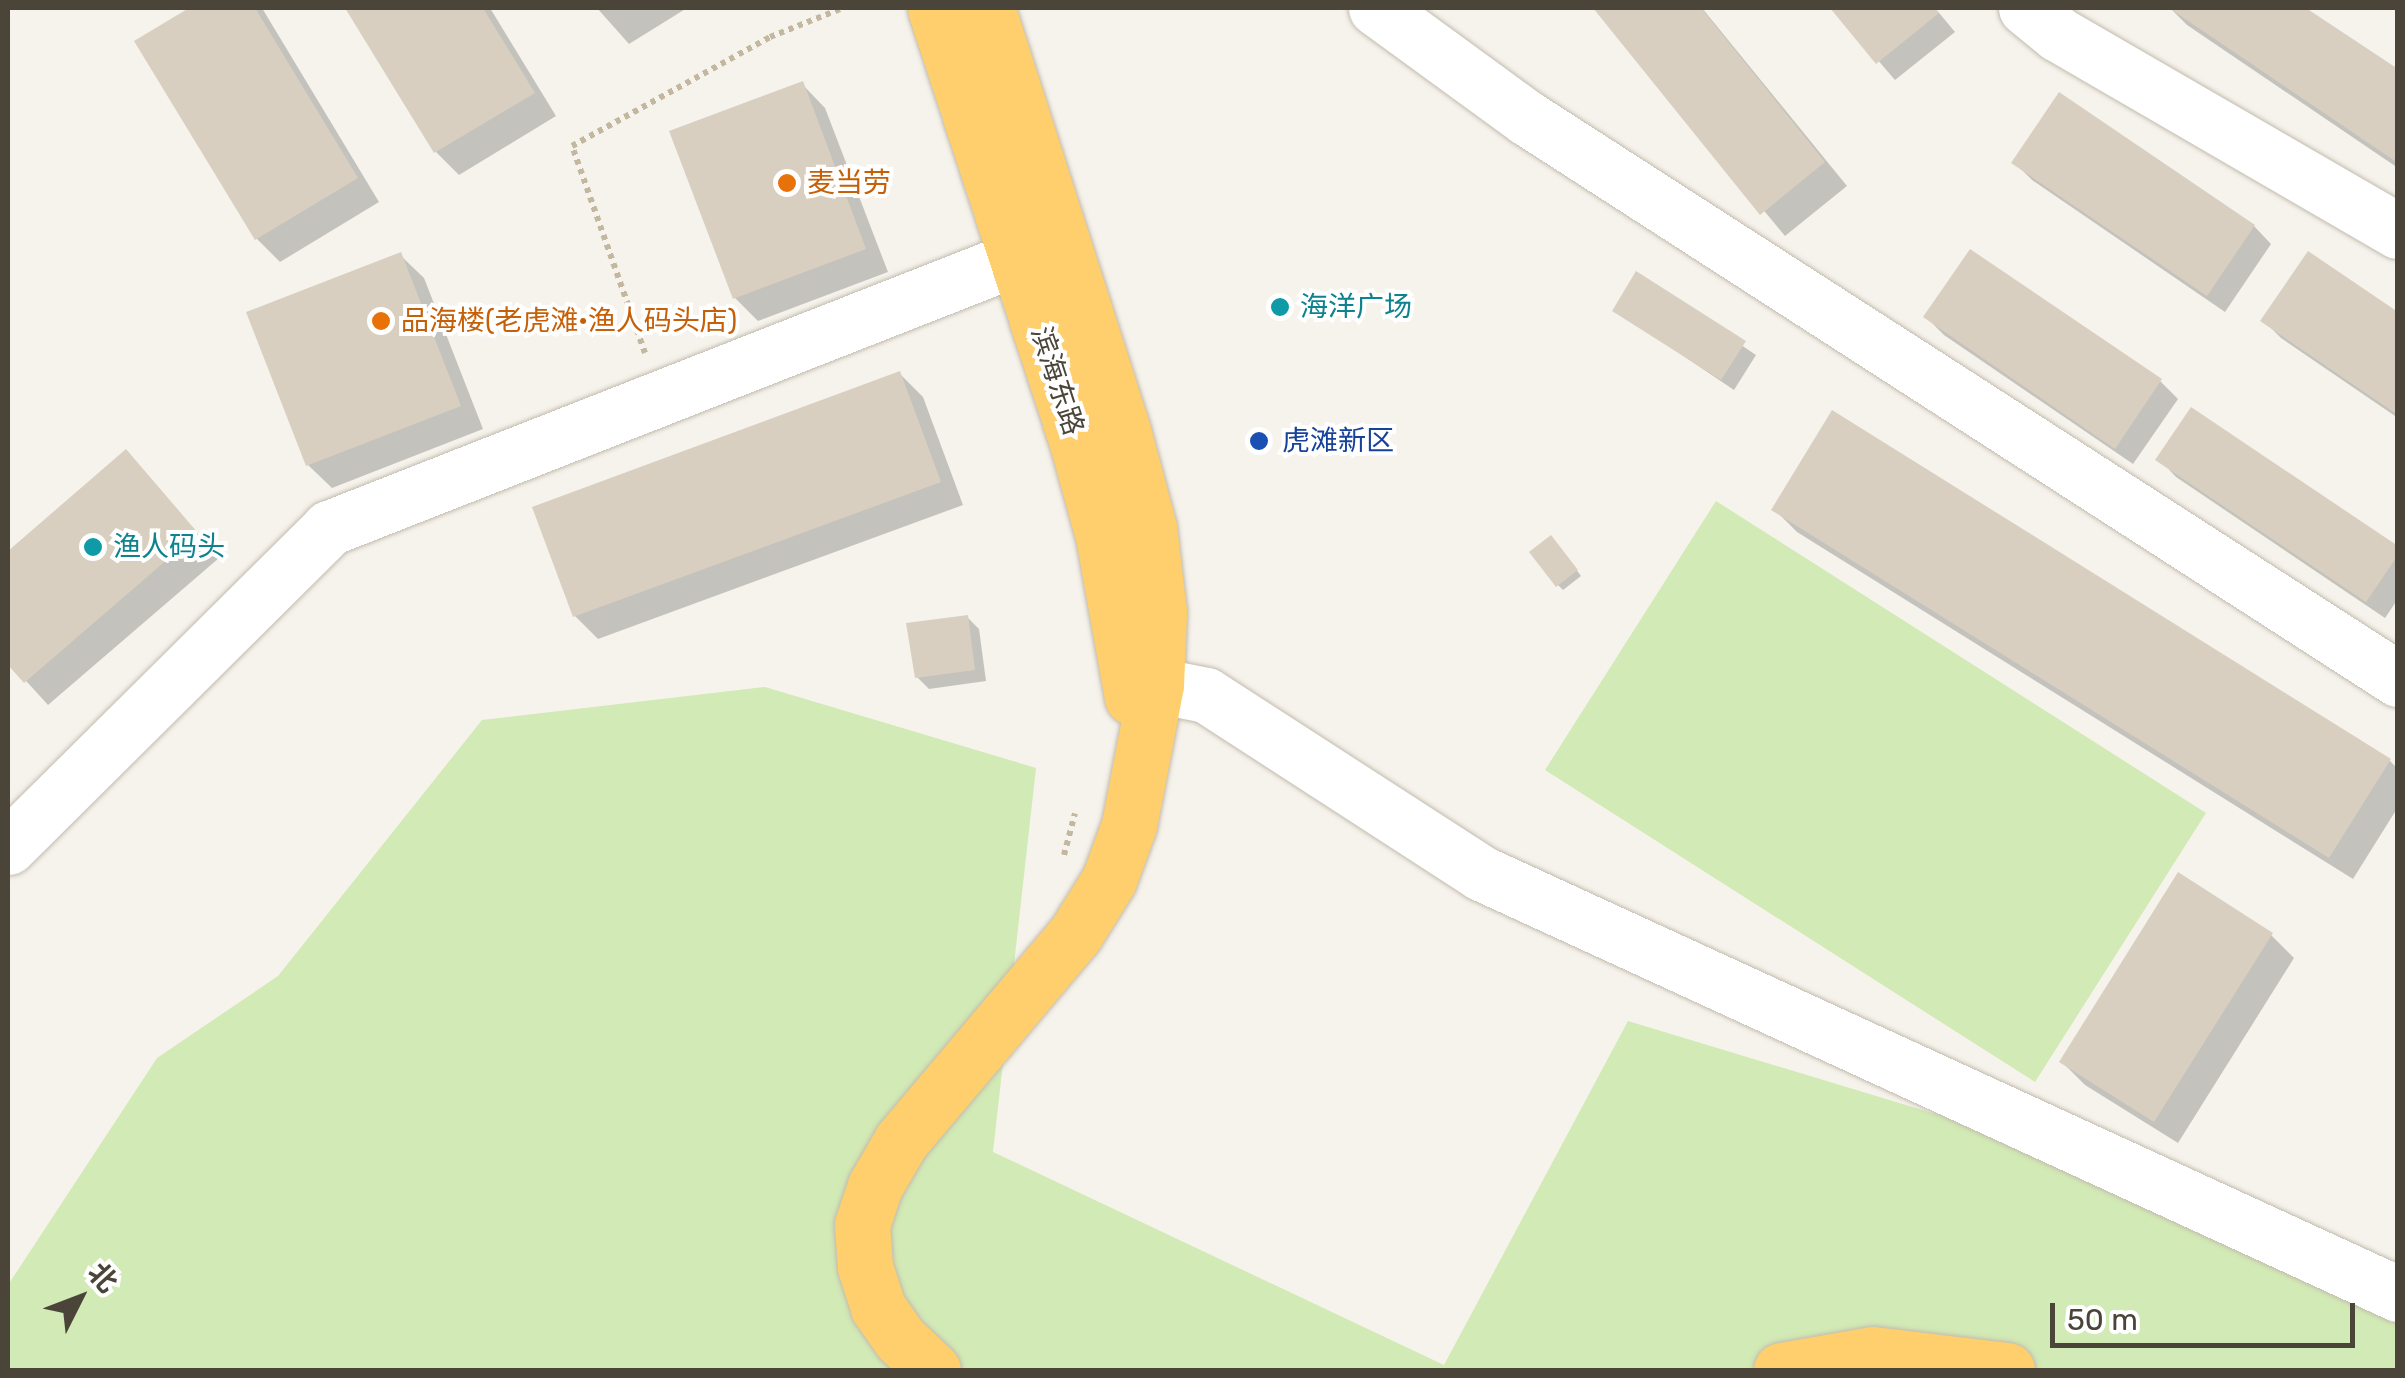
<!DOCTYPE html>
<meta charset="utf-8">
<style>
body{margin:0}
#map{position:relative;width:2405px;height:1378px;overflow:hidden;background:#f6f3ec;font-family:Rubik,"Noto Sans SC",sans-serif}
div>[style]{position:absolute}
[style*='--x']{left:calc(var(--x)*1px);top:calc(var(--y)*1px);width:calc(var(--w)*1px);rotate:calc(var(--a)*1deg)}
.green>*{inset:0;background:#d2eab5}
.shadow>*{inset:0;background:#0003}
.building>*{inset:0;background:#d8cfc1}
.path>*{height:6px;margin-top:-3px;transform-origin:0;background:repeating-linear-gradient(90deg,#c4b79f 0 5px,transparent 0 10px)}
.roads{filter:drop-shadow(0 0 2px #c2bbae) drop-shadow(0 0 2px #c2bbae)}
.minor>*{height:55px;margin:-27.5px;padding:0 27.5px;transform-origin:27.5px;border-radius:27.5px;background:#fff}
.highway>*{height:55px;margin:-27.5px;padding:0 27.5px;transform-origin:27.5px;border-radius:27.5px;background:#ffcf6e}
.dots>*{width:28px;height:28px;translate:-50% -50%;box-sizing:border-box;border:5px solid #fff;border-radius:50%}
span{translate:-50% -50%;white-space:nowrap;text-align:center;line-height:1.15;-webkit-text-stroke:8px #fff;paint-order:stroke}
.food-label{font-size:28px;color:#c56008}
.left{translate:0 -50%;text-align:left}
.culture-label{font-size:28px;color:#0d838f}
.street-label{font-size:28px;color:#4b4439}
.transit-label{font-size:28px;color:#164399}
.frame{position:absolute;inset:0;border:10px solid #4b4439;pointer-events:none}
.north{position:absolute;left:30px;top:1248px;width:100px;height:100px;-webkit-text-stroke:8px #fff;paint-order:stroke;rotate:48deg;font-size:28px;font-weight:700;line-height:40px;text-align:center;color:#4b4439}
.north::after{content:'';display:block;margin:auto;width:35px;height:45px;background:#4b4439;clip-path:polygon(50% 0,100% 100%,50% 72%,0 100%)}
.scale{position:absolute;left:2050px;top:1303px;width:305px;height:45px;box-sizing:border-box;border:5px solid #4b4439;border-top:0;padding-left:12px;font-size:30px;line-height:35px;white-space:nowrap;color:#4b4439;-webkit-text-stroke:8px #fff;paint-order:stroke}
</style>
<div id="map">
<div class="green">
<div style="clip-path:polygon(1716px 501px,2206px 813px,2035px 1082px,1545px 770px)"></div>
<div style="clip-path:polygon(765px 687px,1036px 768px,993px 1152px,1444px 1365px,1628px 1021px,2131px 1173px,2398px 1303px,2397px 1370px,8px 1370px,8px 1285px,157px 1058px,278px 976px,482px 720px)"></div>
</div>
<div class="shadow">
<div style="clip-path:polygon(194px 8px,262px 8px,379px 202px,280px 262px,257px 239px,137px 42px)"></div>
<div style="clip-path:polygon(348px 8px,490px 8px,556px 116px,459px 175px,436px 152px)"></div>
<div style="clip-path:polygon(597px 8px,687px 8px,629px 44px)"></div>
<div style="clip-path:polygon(1596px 8px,1702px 8px,1847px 186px,1785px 236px)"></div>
<div style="clip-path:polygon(1833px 8px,1935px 8px,1955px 32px,1895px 80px)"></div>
<div style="clip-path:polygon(2170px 8px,2302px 8px,2398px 72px,2398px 168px,2187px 25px)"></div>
<div style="clip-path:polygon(802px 84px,825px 108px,888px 272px,758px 321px,735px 298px)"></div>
<div style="clip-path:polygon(2015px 163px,2254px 226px,2271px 244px,2225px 312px,2032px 180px)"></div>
<div style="clip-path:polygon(400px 255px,424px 278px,483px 429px,332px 488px,308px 465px)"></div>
<div style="clip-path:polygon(1637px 275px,1756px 355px,1734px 390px,1615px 310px)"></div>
<div style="clip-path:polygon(2398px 315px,2398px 418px,2281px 338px,2263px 320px)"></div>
<div style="clip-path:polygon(1926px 317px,2160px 381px,2178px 399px,2133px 464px,1944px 335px)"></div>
<div style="clip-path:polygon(900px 374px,923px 397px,963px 505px,598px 639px,575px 616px)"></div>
<div style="clip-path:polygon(126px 453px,219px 558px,48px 705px,8px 661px,8px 555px)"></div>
<div style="clip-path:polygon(2159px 459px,2398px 549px,2398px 599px,2385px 618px,2176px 477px)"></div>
<div style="clip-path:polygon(1774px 509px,2389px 760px,2398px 769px,2398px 807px,2353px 879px,1797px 532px)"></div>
<div style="clip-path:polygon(1556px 543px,1581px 576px,1563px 590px,1558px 585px)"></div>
<div style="clip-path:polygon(967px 617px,979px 629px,986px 681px,929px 689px,917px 677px)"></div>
<div style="clip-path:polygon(2271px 935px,2294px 958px,2178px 1143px,2085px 1085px,2062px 1062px)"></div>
</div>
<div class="building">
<div style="clip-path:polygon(189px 8px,255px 8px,358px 178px,255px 240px,134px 41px)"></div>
<div style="clip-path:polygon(345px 8px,483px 8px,535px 93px,434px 153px)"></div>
<div style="clip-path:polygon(1593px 8px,1701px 8px,1825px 162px,1760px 215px)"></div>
<div style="clip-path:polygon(1830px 8px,1935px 8px,1939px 13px,1876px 64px)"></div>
<div style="clip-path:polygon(2169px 8px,2306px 8px,2398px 69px,2398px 163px)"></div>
<div style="clip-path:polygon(803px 81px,866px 249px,733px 299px,669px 131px)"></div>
<div style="clip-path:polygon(2059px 92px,2255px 225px,2207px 296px,2011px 163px)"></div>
<div style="clip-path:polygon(1970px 249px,2162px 379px,2115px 449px,1923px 317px)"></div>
<div style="clip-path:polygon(2308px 251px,2398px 312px,2398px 415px,2260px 321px)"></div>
<div style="clip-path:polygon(401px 252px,461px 406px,306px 466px,246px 312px)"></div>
<div style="clip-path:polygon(1636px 271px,1746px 341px,1721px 380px,1612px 311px)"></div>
<div style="clip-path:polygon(900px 371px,941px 482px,573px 617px,532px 507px)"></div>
<div style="clip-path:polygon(2191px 407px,2398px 546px,2398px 555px,2366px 602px,2155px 460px)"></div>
<div style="clip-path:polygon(1832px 410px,2391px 759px,2329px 858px,1771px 510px)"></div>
<div style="clip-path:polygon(126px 449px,198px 533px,24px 683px,8px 665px,8px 551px)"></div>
<div style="clip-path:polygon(1551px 535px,1578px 570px,1556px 587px,1529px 552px)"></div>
<div style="clip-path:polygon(968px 615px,975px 670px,915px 678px,906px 623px)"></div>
<div style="clip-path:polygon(2178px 872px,2273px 933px,2154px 1122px,2059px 1062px)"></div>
</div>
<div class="path">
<div style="--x:645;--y:353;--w:219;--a:-109.4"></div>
<div style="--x:572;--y:146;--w:226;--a:-28.8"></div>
<div style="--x:770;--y:37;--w:79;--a:-21.7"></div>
<div style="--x:1064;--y:855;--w:43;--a:-75.3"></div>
</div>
<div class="roads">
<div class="minor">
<div style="--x:1376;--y:8;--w:187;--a:36.1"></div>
<div style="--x:1527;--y:118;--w:1036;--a:32.79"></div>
<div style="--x:2026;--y:8;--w:41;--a:39.1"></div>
<div style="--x:2058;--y:34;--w:393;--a:30.1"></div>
<div style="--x:1131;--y:687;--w:25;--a:-5"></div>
<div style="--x:1156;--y:685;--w:51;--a:11.3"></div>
<div style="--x:1206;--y:695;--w:328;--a:32.9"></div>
<div style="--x:1481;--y:873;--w:1009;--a:24.66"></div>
<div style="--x:8;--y:847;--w:453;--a:-44.8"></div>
<div style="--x:329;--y:528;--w:739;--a:-21.43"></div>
</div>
<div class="highway">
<div style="--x:935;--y:8;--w:461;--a:71.9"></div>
<div style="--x:1078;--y:446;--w:93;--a:74.5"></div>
<div style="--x:1103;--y:536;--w:164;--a:79.8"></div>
<div style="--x:933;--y:1370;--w:45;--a:-136.8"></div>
<div style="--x:900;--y:1339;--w:39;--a:-125"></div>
<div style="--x:878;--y:1307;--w:42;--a:-108"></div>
<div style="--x:865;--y:1267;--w:42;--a:-94.1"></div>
<div style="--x:862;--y:1225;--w:41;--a:-71.6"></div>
<div style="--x:875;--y:1186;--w:52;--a:-60"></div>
<div style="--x:901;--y:1141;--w:272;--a:-49.9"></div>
<div style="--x:1076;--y:933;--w:62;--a:-58.1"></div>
<div style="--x:1109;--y:880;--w:59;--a:-70"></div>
<div style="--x:1129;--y:825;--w:143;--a:-79.1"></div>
<div style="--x:1156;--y:685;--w:73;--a:-87.6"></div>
<div style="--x:1159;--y:612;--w:85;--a:-96.8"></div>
<div style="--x:1149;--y:528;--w:100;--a:-105"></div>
<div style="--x:1123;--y:431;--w:444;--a:-107.8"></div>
<div style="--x:1781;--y:1370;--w:93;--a:-9.9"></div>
<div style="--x:1873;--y:1354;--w:135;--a:6.8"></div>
</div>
</div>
<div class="dots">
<div style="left:787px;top:183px;background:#e8710a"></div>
<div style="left:1280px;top:307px;background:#0f9aa8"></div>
<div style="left:381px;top:321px;background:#e8710a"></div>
<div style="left:1259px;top:441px;background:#1a4fb4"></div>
<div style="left:93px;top:547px;background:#0f9aa8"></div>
</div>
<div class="food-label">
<span class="left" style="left:807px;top:183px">麦当劳</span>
<span class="left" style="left:401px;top:321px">品海楼(老虎滩·渔人码头店)</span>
</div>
<div class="culture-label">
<span class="left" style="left:1300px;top:307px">海洋广场</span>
<span class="left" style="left:113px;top:547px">渔人码头</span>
</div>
<div class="street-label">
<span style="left:1057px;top:381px;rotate:72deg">滨海东路</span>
</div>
<div class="transit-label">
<span class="left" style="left:1282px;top:441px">虎滩新区</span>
</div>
<div class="frame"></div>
<div class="north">北</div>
<div class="scale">50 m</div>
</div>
